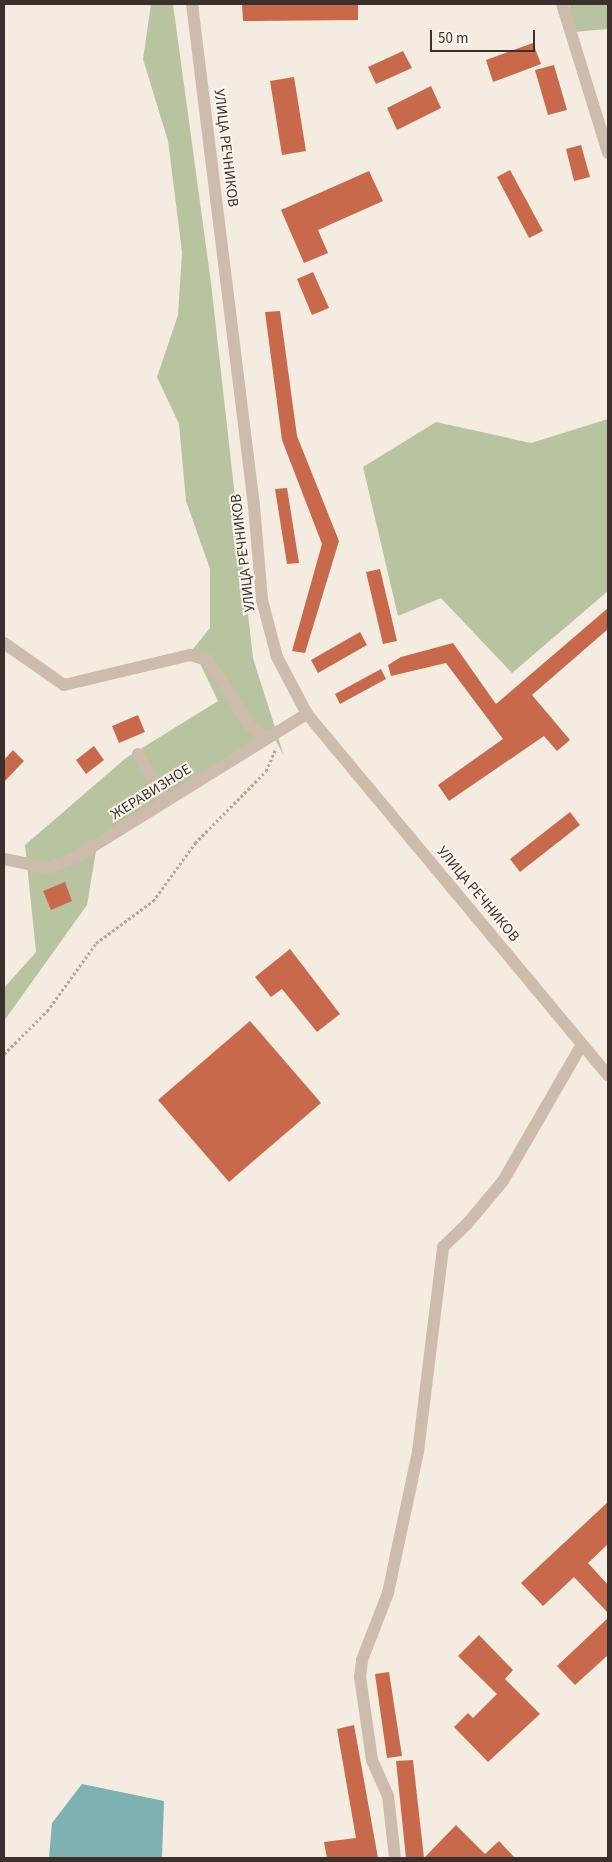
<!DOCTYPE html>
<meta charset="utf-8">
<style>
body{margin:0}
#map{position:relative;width:612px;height:1862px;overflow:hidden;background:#f4ebe1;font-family:"Source Sans 3",sans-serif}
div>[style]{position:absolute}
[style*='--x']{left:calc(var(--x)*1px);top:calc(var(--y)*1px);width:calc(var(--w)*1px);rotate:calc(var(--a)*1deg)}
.green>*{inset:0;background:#b8c4a0}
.water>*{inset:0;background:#7fb0b2}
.building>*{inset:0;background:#c8694b}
.path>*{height:2.5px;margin-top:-1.25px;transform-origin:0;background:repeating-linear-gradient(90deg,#b9a596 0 2.5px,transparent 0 5px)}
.minor>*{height:12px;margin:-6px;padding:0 6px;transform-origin:6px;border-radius:6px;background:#cdbbac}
span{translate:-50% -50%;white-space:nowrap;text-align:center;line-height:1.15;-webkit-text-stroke:4px #fbf5ee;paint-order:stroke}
.street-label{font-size:15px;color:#3b302b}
.frame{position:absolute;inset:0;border:5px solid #3b302b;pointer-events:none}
.scale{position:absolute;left:430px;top:30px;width:105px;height:22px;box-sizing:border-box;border:2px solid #3b302b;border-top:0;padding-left:6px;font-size:15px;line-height:18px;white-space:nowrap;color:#3b302b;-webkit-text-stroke:4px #fbf5ee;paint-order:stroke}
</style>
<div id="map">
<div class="green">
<div style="clip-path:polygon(151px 4px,173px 4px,211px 283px,253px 658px,284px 756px,275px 739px,97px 845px,87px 905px,4px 1021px,4px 988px,36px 952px,25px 845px,126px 758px,218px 701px,193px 649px,210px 628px,210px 569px,186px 501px,179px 424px,157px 377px,178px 315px,182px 252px,168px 141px,143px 59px)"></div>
<div style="clip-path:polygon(569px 4px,608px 4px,608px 29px,574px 32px)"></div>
<div style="clip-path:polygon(608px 419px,608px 591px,512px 673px,441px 598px,398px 616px,363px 467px,436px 422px,531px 443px)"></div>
</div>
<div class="water">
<div style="clip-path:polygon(82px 1784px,164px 1801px,162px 1858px,49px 1858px,52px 1823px)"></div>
</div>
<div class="building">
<div style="clip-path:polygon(242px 4px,358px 4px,358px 20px,243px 21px)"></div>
<div style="clip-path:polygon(533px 43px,541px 64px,493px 82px,486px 60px)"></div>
<div style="clip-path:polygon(403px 51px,412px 68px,376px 84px,368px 67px)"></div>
<div style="clip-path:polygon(554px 65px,567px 110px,548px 115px,535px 70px)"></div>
<div style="clip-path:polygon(294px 77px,306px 151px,282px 155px,270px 81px)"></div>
<div style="clip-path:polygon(431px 86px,441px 108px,397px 130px,387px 108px)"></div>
<div style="clip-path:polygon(581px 145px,590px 177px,574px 181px,566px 149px)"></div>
<div style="clip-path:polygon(510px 170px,543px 231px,529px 238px,497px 177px)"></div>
<div style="clip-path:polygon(369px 171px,383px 201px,318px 230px,328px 253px,304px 263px,281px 210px)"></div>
<div style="clip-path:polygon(313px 272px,329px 308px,312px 315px,297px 279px)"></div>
<div style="clip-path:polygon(280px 311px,297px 436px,339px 541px,305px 653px,292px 651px,322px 544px,282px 440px,265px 312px)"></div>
<div style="clip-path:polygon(287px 488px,299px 563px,287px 564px,275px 489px)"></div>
<div style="clip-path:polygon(380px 569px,397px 641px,383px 644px,366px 572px)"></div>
<div style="clip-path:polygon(608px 608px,608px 629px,532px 695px,570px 740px,557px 751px,544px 736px,449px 801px,438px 785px,503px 739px,446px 663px,391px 676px,388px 665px,401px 657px,453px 643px,496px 704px)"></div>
<div style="clip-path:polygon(360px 632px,367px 645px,318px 673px,311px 660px)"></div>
<div style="clip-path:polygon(381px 669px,386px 679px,340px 704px,335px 694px)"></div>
<div style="clip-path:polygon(138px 715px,145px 732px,119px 743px,112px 726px)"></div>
<div style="clip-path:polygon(94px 746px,104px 760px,86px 774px,76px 760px)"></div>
<div style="clip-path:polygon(13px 750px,24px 761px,4px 782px,4px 760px)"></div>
<div style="clip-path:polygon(570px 812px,580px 825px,520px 872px,510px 859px)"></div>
<div style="clip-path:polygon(65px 882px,72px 901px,51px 910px,43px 891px)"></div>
<div style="clip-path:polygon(290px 949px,340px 1014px,317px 1032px,282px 989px,271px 997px,255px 977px)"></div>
<div style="clip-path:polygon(250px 1021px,321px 1103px,229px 1182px,158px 1100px)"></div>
<div style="clip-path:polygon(608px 1502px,608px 1544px,588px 1563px,608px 1585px,608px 1613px,574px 1577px,543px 1606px,521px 1583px)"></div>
<div style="clip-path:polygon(608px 1618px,608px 1655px,575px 1685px,557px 1666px)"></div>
<div style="clip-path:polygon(479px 1635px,513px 1670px,505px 1679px,540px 1714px,488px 1762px,454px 1727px,468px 1713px,473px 1718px,497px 1694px,458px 1656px)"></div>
<div style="clip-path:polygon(389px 1672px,402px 1756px,387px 1758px,375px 1674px)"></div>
<div style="clip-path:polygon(354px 1725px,378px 1858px,327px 1858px,324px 1842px,356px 1838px,337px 1729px)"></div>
<div style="clip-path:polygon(413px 1760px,424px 1858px,406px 1858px,396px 1761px)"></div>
<div style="clip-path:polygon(456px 1825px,485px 1854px,499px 1841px,515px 1858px,424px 1858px)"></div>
</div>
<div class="path">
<div style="--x:4;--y:1054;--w:61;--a:-45"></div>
<div style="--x:47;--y:1011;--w:84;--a:-54.2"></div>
<div style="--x:96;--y:943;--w:71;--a:-36.4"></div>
<div style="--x:153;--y:901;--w:72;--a:-54.1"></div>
<div style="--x:195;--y:843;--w:101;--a:-45.4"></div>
<div style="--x:266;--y:771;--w:25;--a:-67"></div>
</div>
<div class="minor">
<div style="--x:192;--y:4;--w:506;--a:82.96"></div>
<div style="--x:254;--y:506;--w:94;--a:85.1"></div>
<div style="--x:262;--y:600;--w:59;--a:75.3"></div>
<div style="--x:277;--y:657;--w:64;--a:62.2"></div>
<div style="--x:307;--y:714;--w:470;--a:50.2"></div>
<div style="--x:562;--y:4;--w:156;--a:72.8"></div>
<div style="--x:4;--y:643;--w:73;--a:35"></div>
<div style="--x:64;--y:685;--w:130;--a:-13.4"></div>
<div style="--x:190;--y:655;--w:19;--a:16"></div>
<div style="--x:208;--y:660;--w:78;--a:57.5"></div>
<div style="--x:250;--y:726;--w:21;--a:37"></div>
<div style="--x:138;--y:754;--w:55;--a:60.6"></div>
<div style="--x:4;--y:859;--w:46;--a:11.3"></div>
<div style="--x:49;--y:868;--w:29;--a:-22"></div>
<div style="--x:76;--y:857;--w:272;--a:-31.8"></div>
<div style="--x:395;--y:1858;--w:62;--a:-96.4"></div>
<div style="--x:388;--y:1796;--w:39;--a:-114"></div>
<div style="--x:372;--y:1760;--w:84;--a:-98.2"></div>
<div style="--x:360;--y:1677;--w:17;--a:-83"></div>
<div style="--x:362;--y:1660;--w:72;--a:-68.8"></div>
<div style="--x:388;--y:1593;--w:144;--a:-78"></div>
<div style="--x:418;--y:1452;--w:207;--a:-83"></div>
<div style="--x:443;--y:1247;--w:33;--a:-44"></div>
<div style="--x:467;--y:1224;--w:56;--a:-50.1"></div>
<div style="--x:503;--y:1181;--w:158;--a:-60"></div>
</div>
<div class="street-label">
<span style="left:226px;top:148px;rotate:83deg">УЛИЦА РЕЧНИКОВ</span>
<span style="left:243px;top:553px;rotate:-97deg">УЛИЦА РЕЧНИКОВ</span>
<span style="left:151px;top:792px;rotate:-32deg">ЖЕРАВИЗНОЕ</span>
<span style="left:478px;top:894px;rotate:50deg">УЛИЦА РЕЧНИКОВ</span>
</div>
<div class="frame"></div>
<div class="scale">50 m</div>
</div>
